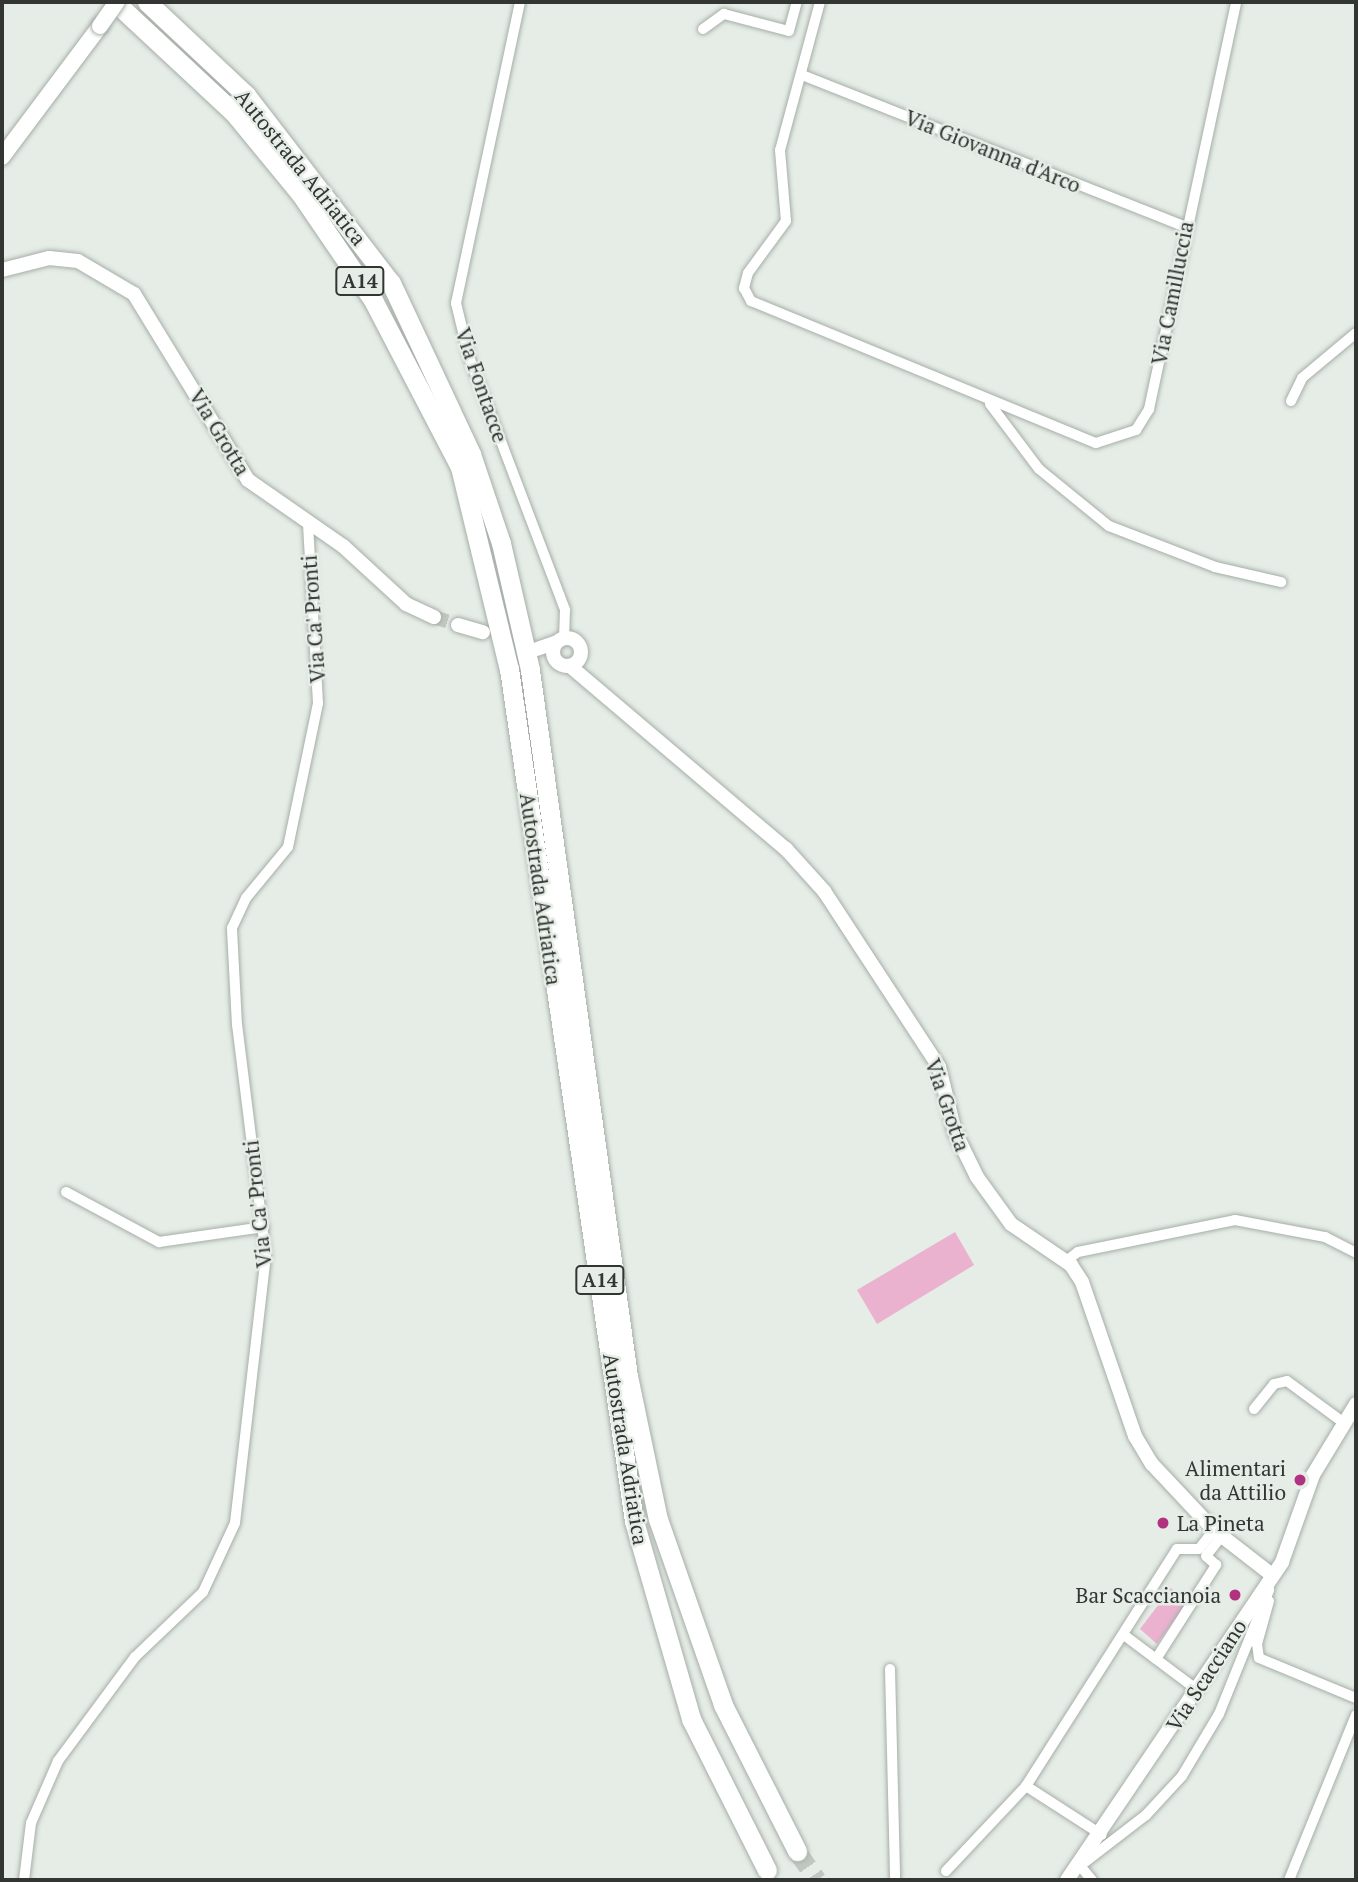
<!DOCTYPE html>
<style>
body{margin:0}
#map{position:relative;width:1358px;height:1882px;overflow:hidden;background:#e5ede6;font-family:"PT Serif",serif}
div>[style]{position:absolute}
[style*='--x']{left:calc(var(--x)*1px);top:calc(var(--y)*1px);width:calc(var(--w)*1px);rotate:calc(var(--a)*1deg)}
.green>*{inset:0;background:#eab2cf}
.tertiary-tunnel>*{height:14px;margin-top:-7px;transform-origin:0;background:repeating-linear-gradient(90deg,#c1c8c2 0 14px,transparent 0 21px)}
.motorway-tunnel>*{height:19px;margin-top:-9.5px;transform-origin:0;background:repeating-linear-gradient(90deg,#c1c8c2 0 19px,transparent 0 29px)}
.roads{filter:drop-shadow(0 0 2px #a6aea7) drop-shadow(0 0 2px #a6aea7)}
.minor>*{height:10px;margin:-5px;padding:0 5px;transform-origin:5px;border-radius:5px;background:#fff}
.tertiary>*{height:14px;margin:-7px;padding:0 7px;transform-origin:7px;border-radius:7px;background:#fff}
.tertiary>.ring{margin:-7px;padding:0;box-sizing:content-box;background:none;border:14px solid #fff;border-radius:50%}
.secondary>*{height:16px;margin:-8px;padding:0 8px;transform-origin:8px;border-radius:8px;background:#fff}
.motorway>*{height:19px;margin:-9.5px;padding:0 9.5px;transform-origin:9.5px;border-radius:9.5px;background:#fff}
.bridges{filter:drop-shadow(0 0 2px #a6aea7) drop-shadow(0 0 2px #a6aea7)}
.secondary-bridge>*{height:16px;margin:-8px;padding:0 8px;transform-origin:8px;border-radius:8px;background:#fff}
.dots>*{width:19px;height:19px;translate:-50% -50%;box-sizing:border-box;border:4px solid #e5ede6;border-radius:50%}
span{translate:-50% -50%;white-space:nowrap;text-align:center;line-height:1.15;-webkit-text-stroke:5px #e5ede6;paint-order:stroke}
.shield-label span{padding:2px 5px;background:#e5ede6;border:2px solid;border-radius:5px;-webkit-text-stroke-width:0}
.shield-label{font-size:19px;color:#323532;font-weight:700}
.street-label{font-size:21px;color:#323532}
.poi-label{font-size:21px;color:#323532}
.right{translate:-100% -50%;text-align:right}
.left{translate:0 -50%;text-align:left}
.frame{position:absolute;inset:0;border:4px solid #323532;pointer-events:none}
</style>
<div id="map">
<div class="green">
<div style="clip-path:polygon(955px 1232px,974px 1265px,877px 1324px,857px 1290px)"></div>
<div style="clip-path:polygon(1171px 1588px,1187px 1603px,1157px 1644px,1140px 1629px)"></div>
</div>
<div class="tertiary-tunnel">
<div style="--x:434;--y:617;--w:25;--a:18"></div>
</div>
<div class="motorway-tunnel">
<div style="--x:797;--y:1851;--w:35;--a:55"></div>
</div>
<div class="roads">
<div class="minor">
<div style="--x:520;--y:2;--w:308;--a:102"></div>
<div style="--x:456;--y:303;--w:56;--a:76.5"></div>
<div style="--x:469;--y:357;--w:271;--a:69.2"></div>
<div style="--x:565;--y:610;--w:28;--a:92"></div>
<div style="--x:820;--y:2;--w:153;--a:105.1"></div>
<div style="--x:780;--y:150;--w:71;--a:85.2"></div>
<div style="--x:786;--y:221;--w:64;--a:126.2"></div>
<div style="--x:748;--y:273;--w:16;--a:105"></div>
<div style="--x:744;--y:288;--w:15;--a:62"></div>
<div style="--x:751;--y:301;--w:373;--a:22.4"></div>
<div style="--x:1096;--y:443;--w:42;--a:-18"></div>
<div style="--x:1136;--y:430;--w:25;--a:-58"></div>
<div style="--x:1149;--y:409;--w:416;--a:-77.9"></div>
<div style="--x:703;--y:29;--w:26;--a:-36"></div>
<div style="--x:724;--y:14;--w:67;--a:14.7"></div>
<div style="--x:789;--y:31;--w:30;--a:-75"></div>
<div style="--x:802;--y:75;--w:412;--a:21.6"></div>
<div style="--x:1291;--y:401;--w:25;--a:-64"></div>
<div style="--x:1302;--y:378;--w:70;--a:-39.8"></div>
<div style="--x:990;--y:404;--w:81;--a:53"></div>
<div style="--x:1039;--y:469;--w:90;--a:39.2"></div>
<div style="--x:1109;--y:526;--w:114;--a:21.1"></div>
<div style="--x:1215;--y:567;--w:68;--a:12.8"></div>
<div style="--x:66;--y:1192;--w:106;--a:28.3"></div>
<div style="--x:159;--y:1242;--w:106;--a:-8.1"></div>
<div style="--x:1065;--y:1262;--w:16;--a:-38"></div>
<div style="--x:1078;--y:1252;--w:160;--a:-11.5"></div>
<div style="--x:1235;--y:1220;--w:92;--a:10.7"></div>
<div style="--x:1325;--y:1237;--w:35;--a:27"></div>
<div style="--x:1254;--y:1409;--w:32;--a:-51"></div>
<div style="--x:1274;--y:1384;--w:13;--a:-13"></div>
<div style="--x:1287;--y:1381;--w:71;--a:36.4"></div>
<div style="--x:1269;--y:1601;--w:45;--a:105.6"></div>
<div style="--x:1257;--y:1644;--w:14;--a:82"></div>
<div style="--x:1259;--y:1658;--w:105;--a:22.4"></div>
<div style="--x:1124;--y:1635;--w:90;--a:36.9"></div>
<div style="--x:1156;--y:1659;--w:112;--a:-57.4"></div>
<div style="--x:1216;--y:1565;--w:13;--a:-138"></div>
<div style="--x:1206;--y:1556;--w:24;--a:-52"></div>
<div style="--x:890;--y:1669;--w:211;--a:88.6"></div>
<div style="--x:1026;--y:1786;--w:90;--a:32.8"></div>
<div style="--x:1085;--y:1862;--w:77;--a:-37.6"></div>
<div style="--x:1146;--y:1815;--w:53;--a:-47.3"></div>
<div style="--x:1182;--y:1776;--w:72;--a:-59.2"></div>
<div style="--x:1219;--y:1714;--w:134;--a:-68"></div>
<div style="--x:1081;--y:1867;--w:17;--a:50"></div>
<div style="--x:946;--y:1871;--w:117;--a:-46.7"></div>
<div style="--x:1026;--y:1786;--w:281;--a:-57.5"></div>
<div style="--x:1177;--y:1549;--w:22;--a:0"></div>
<div style="--x:1199;--y:1549;--w:24;--a:-52"></div>
<div style="--x:24;--y:1880;--w:57;--a:-83"></div>
<div style="--x:31;--y:1823;--w:68;--a:-66.5"></div>
<div style="--x:58;--y:1761;--w:129;--a:-53.5"></div>
<div style="--x:135;--y:1657;--w:94;--a:-43.7"></div>
<div style="--x:203;--y:1592;--w:76;--a:-65.1"></div>
<div style="--x:235;--y:1523;--w:268;--a:-83.4"></div>
<div style="--x:266;--y:1257;--w:234;--a:-97.1"></div>
<div style="--x:237;--y:1025;--w:97;--a:-93"></div>
<div style="--x:232;--y:928;--w:33;--a:-65"></div>
<div style="--x:246;--y:898;--w:66;--a:-50.5"></div>
<div style="--x:288;--y:847;--w:147;--a:-78.2"></div>
<div style="--x:318;--y:703;--w:180;--a:-93.2"></div>
<div style="--x:1289;--y:1880;--w:178;--a:-67.9"></div>
</div>
<div class="tertiary">
<div style="--x:2;--y:270;--w:49;--a:-14.3"></div>
<div style="--x:49;--y:258;--w:29;--a:6"></div>
<div style="--x:78;--y:261;--w:65;--a:30.5"></div>
<div style="--x:134;--y:294;--w:218;--a:58.5"></div>
<div style="--x:248;--y:480;--w:116;--a:34.8"></div>
<div style="--x:343;--y:546;--w:86;--a:42.6"></div>
<div style="--x:406;--y:604;--w:31;--a:25"></div>
<div style="--x:458;--y:625;--w:26;--a:16"></div>
<div class="ring" style="left:553px;top:638px;width:14px;height:14px"></div>
<div style="--x:537;--y:649;--w:21;--a:-19"></div>
<div style="--x:570;--y:666;--w:283;--a:40.3"></div>
<div style="--x:786;--y:849;--w:57;--a:47.9"></div>
<div style="--x:824;--y:891;--w:210;--a:56.8"></div>
<div style="--x:939;--y:1067;--w:67;--a:76.2"></div>
<div style="--x:955;--y:1132;--w:50;--a:63.9"></div>
<div style="--x:977;--y:1177;--w:58;--a:54.1"></div>
<div style="--x:1011;--y:1224;--w:73;--a:34.3"></div>
<div style="--x:1071;--y:1265;--w:20;--a:57"></div>
<div style="--x:1082;--y:1282;--w:163;--a:71"></div>
<div style="--x:1135;--y:1436;--w:33;--a:59"></div>
<div style="--x:1152;--y:1464;--w:91;--a:46.8"></div>
<div style="--x:1214;--y:1530;--w:73;--a:37.8"></div>
<div style="--x:1067;--y:1880;--w:384;--a:-55.9"></div>
<div style="--x:1282;--y:1562;--w:92;--a:-70.4"></div>
<div style="--x:1313;--y:1475;--w:83;--a:-58.8"></div>
</div>
<div class="secondary">
<div style="--x:2;--y:157;--w:164;--a:-53.2"></div>
</div>
<div class="motorway">
<div style="--x:115;--y:2;--w:164;--a:43"></div>
<div style="--x:235;--y:114;--w:102;--a:50.6"></div>
<div style="--x:300;--y:193;--w:130;--a:55.7"></div>
<div style="--x:373;--y:300;--w:188;--a:62.5"></div>
<div style="--x:460;--y:467;--w:208;--a:76.4"></div>
<div style="--x:509;--y:669;--w:861;--a:81.65"></div>
<div style="--x:634;--y:1521;--w:206;--a:73.9"></div>
<div style="--x:691;--y:1719;--w:169;--a:63.3"></div>
<div style="--x:147;--y:2;--w:136;--a:43.2"></div>
<div style="--x:246;--y:95;--w:237;--a:52.4"></div>
<div style="--x:391;--y:283;--w:189;--a:64.9"></div>
<div style="--x:471;--y:454;--w:94;--a:71.4"></div>
<div style="--x:501;--y:543;--w:130;--a:77.1"></div>
<div style="--x:530;--y:670;--w:713;--a:82.1"></div>
<div style="--x:628;--y:1376;--w:146;--a:78.2"></div>
<div style="--x:658;--y:1519;--w:197;--a:70.7"></div>
<div style="--x:723;--y:1705;--w:164;--a:63.1"></div>
</div>
</div>
<div class="bridges">
<div class="secondary-bridge">
<div style="--x:100;--y:26;--w:29;--a:-55"></div>
</div>
</div>
<div class="dots">
<div style="left:1300px;top:1480px;background:#b13281"></div>
<div style="left:1163px;top:1523px;background:#b13281"></div>
<div style="left:1235px;top:1595px;background:#b13281"></div>
</div>
<div class="shield-label">
<span style="left:360px;top:281px">A14</span>
<span style="left:600px;top:1280px">A14</span>
</div>
<div class="street-label">
<span style="left:993px;top:151px;rotate:22deg">Via Giovanna d'Arco</span>
<span style="left:301px;top:167px;rotate:51deg">Autostrada Adriatica</span>
<span style="left:1172px;top:293px;rotate:-79deg">Via Camilluccia</span>
<span style="left:482px;top:385px;rotate:71deg">Via Fontacce</span>
<span style="left:220px;top:432px;rotate:59deg">Via Grotta</span>
<span style="left:313px;top:619px;rotate:-94deg">Via Ca' Pronti</span>
<span style="left:541px;top:889px;rotate:82deg">Autostrada Adriatica</span>
<span style="left:948px;top:1105px;rotate:71deg">Via Grotta</span>
<span style="left:257px;top:1204px;rotate:-96deg">Via Ca' Pronti</span>
<span style="left:626px;top:1449px;rotate:81deg">Autostrada Adriatica</span>
<span style="left:1206px;top:1675px;rotate:-57deg">Via Scacciano</span>
</div>
<div class="poi-label">
<span class="right" style="left:1286px;top:1480px">Alimentari<br>da Attilio</span>
<span class="left" style="left:1177px;top:1523px">La Pineta</span>
<span class="right" style="left:1221px;top:1595px">Bar Scaccianoia</span>
</div>
<div class="frame"></div>
</div>
